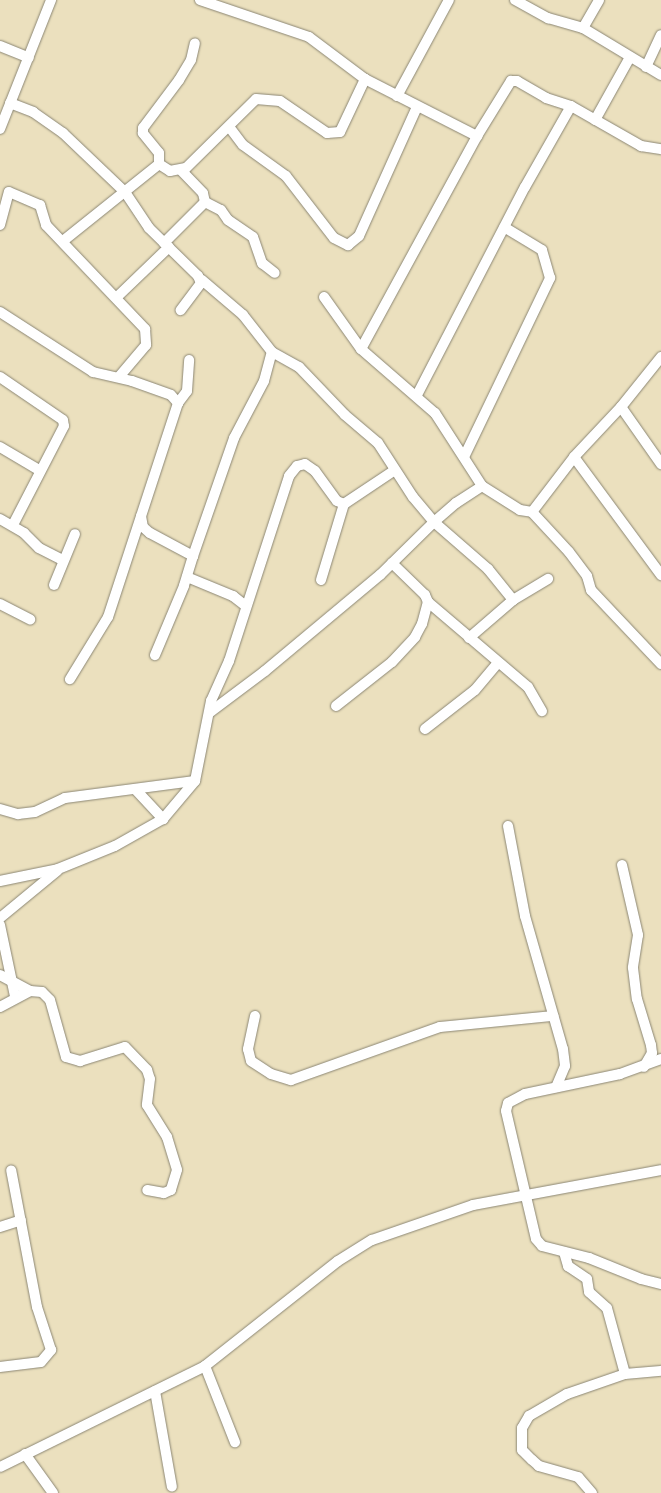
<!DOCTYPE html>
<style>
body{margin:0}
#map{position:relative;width:661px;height:1493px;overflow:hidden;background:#ebe0be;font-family:Caveat,sans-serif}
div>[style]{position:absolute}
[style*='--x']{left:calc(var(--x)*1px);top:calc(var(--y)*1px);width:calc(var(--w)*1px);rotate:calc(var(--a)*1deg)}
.roads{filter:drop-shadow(0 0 1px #8b8674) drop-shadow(0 0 1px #8b8674)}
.minor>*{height:10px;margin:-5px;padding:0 5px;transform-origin:5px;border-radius:5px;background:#fff}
span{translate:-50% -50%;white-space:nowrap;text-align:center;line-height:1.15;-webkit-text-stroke:4.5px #f7f3e8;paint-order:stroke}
</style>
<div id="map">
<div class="roads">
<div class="minor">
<div style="--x:200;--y:0;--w:115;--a:18.7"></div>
<div style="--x:309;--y:37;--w:70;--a:36.9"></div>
<div style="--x:365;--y:79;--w:126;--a:27"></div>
<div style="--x:515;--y:0;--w:38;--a:29"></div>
<div style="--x:548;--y:18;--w:36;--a:16"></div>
<div style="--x:583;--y:28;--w:91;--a:31.1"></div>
<div style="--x:583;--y:28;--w:32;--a:-60"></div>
<div style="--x:0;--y:46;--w:31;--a:22"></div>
<div style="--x:646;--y:67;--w:35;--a:-65"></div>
<div style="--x:397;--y:96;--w:109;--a:-61.6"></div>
<div style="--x:10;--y:103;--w:25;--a:21"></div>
<div style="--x:33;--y:112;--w:37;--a:35"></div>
<div style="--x:63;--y:133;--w:86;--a:43.6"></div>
<div style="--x:125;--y:192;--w:43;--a:56.3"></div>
<div style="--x:149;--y:228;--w:69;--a:44.4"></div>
<div style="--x:198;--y:276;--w:8;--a:67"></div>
<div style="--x:201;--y:283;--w:34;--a:127"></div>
<div style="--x:595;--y:120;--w:72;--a:-60.9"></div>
<div style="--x:230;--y:128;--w:21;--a:53"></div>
<div style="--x:243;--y:145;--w:53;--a:35.8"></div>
<div style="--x:286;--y:176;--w:78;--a:52.3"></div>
<div style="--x:334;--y:238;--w:16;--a:27"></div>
<div style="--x:348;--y:245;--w:14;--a:-39"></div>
<div style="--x:359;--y:236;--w:141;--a:-65.8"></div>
<div style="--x:0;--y:129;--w:139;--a:-68.4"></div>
<div style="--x:159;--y:164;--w:11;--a:-90"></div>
<div style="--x:159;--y:153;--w:26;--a:-129"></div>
<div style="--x:143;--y:133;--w:5;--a:-90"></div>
<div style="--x:143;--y:128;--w:60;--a:-53.1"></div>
<div style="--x:179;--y:80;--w:23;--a:-59"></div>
<div style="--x:191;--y:60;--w:17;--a:-77"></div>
<div style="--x:205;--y:202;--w:18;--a:27"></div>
<div style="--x:221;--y:210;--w:12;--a:55"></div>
<div style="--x:228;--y:220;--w:30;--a:34"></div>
<div style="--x:253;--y:237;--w:28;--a:71"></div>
<div style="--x:262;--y:263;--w:16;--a:38"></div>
<div style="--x:0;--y:225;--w:34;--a:-75"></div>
<div style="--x:9;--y:192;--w:34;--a:23"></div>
<div style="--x:40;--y:205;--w:21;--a:73"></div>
<div style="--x:46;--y:225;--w:144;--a:46.4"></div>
<div style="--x:145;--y:329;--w:16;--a:86"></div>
<div style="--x:146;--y:345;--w:42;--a:130.2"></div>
<div style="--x:63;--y:241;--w:123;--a:-38.7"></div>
<div style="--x:159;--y:164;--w:13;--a:32"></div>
<div style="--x:170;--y:171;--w:16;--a:-11"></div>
<div style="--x:186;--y:168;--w:98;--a:-44.6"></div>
<div style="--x:256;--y:99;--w:24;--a:5"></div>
<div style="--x:280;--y:101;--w:57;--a:34.2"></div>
<div style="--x:327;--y:133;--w:13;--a:-4"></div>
<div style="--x:340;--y:132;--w:59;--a:-64.7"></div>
<div style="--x:164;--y:243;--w:58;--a:-45"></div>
<div style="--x:205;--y:202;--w:9;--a:-103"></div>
<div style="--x:203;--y:193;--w:32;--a:-134"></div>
<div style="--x:202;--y:280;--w:54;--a:40.5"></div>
<div style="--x:243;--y:315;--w:47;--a:51.9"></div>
<div style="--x:272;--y:352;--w:31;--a:29"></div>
<div style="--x:299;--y:367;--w:66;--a:46.2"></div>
<div style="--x:345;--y:415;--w:43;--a:40.3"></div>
<div style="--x:378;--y:443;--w:64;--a:57.1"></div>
<div style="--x:413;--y:497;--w:33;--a:50"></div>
<div style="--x:434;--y:522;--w:29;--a:-41"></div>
<div style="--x:456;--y:503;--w:31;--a:-33"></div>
<div style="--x:117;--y:297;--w:72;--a:-43.9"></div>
<div style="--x:324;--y:297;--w:64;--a:54.6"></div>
<div style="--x:361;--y:349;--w:98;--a:40.9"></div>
<div style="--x:435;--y:413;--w:87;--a:57.2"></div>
<div style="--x:482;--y:486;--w:45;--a:32.3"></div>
<div style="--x:520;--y:510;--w:12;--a:9"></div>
<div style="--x:532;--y:512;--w:54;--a:47.2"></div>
<div style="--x:569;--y:552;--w:30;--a:53"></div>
<div style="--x:587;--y:576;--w:15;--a:74"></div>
<div style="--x:591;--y:590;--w:102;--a:46.6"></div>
<div style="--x:0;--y:312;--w:111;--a:32.8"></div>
<div style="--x:93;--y:372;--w:40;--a:13"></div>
<div style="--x:132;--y:381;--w:41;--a:19.7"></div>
<div style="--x:171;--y:395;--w:11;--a:49"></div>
<div style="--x:178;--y:403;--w:225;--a:108.1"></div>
<div style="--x:108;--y:617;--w:73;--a:121.5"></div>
<div style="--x:361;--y:349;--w:243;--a:-61.4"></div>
<div style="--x:477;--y:136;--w:65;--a:-58.3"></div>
<div style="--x:511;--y:81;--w:6;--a:0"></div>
<div style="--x:517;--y:81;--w:34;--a:30"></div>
<div style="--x:546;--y:98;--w:26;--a:18"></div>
<div style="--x:571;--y:106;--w:81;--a:29.7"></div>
<div style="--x:641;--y:146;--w:20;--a:9"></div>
<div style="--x:0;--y:377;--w:76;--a:34.3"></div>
<div style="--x:63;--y:420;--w:6;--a:81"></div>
<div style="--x:64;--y:426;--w:111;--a:117.3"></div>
<div style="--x:417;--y:395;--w:234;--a:-62.6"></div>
<div style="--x:525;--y:187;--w:93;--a:-60.4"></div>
<div style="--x:178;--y:403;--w:15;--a:-53"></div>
<div style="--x:187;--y:391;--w:31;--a:-86"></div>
<div style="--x:621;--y:407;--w:70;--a:54.9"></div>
<div style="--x:0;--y:447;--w:45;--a:30.5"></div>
<div style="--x:464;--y:457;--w:199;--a:-64.3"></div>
<div style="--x:550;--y:278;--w:29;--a:-106"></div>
<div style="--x:542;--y:250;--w:44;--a:-148.8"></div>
<div style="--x:574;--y:457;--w:147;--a:53.6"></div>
<div style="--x:532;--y:512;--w:69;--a:-52.6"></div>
<div style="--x:574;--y:457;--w:69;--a:-46.8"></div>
<div style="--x:621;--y:407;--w:64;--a:-51.3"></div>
<div style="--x:141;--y:516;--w:11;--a:80"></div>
<div style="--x:143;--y:527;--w:9;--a:41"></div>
<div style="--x:150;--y:533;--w:49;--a:28.1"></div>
<div style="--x:193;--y:556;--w:31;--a:107"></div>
<div style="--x:184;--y:586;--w:75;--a:112.8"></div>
<div style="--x:0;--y:519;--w:28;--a:30"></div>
<div style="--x:24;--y:533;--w:21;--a:45"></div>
<div style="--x:39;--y:548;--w:27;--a:27"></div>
<div style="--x:193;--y:556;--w:125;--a:-70.8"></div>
<div style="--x:234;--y:438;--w:64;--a:-62.2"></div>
<div style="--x:264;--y:381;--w:30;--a:-75"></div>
<div style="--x:187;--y:577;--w:50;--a:22.4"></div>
<div style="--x:233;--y:596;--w:16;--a:38"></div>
<div style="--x:321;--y:580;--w:79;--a:-73.2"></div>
<div style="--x:54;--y:585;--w:55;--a:-67.6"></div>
<div style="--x:428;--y:602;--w:131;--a:40.4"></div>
<div style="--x:528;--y:687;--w:28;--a:60"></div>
<div style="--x:0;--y:604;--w:34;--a:27"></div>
<div style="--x:469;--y:638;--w:58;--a:-40.8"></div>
<div style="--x:513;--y:600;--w:41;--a:-31"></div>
<div style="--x:336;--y:706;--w:71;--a:-38.2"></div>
<div style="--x:392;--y:662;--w:34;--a:-47"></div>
<div style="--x:415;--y:637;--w:15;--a:-62"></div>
<div style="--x:422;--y:624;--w:23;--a:-75"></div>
<div style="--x:428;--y:602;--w:8;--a:-113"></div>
<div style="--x:425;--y:595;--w:46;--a:-135.9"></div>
<div style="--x:209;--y:713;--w:70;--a:-36.9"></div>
<div style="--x:265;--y:671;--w:150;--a:-39.9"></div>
<div style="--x:380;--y:575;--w:76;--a:-44.5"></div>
<div style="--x:434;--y:522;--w:72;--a:41"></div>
<div style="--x:488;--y:569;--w:40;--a:51"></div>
<div style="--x:425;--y:729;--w:63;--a:-38"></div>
<div style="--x:475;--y:690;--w:35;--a:-50"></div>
<div style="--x:136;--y:790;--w:40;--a:47"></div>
<div style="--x:0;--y:809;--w:19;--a:16"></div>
<div style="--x:18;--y:814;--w:17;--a:-7"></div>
<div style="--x:35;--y:812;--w:33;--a:-25"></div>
<div style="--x:65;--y:798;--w:131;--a:-7.5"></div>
<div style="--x:508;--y:826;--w:92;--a:79.3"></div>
<div style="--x:525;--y:916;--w:138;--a:74.1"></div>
<div style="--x:563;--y:1049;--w:17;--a:83"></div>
<div style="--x:565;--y:1066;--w:23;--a:113"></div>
<div style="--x:622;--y:865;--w:72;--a:77.1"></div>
<div style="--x:638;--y:935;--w:33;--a:99"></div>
<div style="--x:633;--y:968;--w:31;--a:83"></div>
<div style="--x:637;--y:999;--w:48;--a:73.1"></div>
<div style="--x:651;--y:1045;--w:8;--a:83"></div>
<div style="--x:652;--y:1053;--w:16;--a:120"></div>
<div style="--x:0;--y:881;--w:59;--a:-11.7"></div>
<div style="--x:58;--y:869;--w:61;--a:-22"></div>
<div style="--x:115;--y:846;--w:55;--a:-29.4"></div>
<div style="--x:163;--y:819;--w:50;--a:-49.9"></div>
<div style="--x:195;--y:781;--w:82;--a:-78.7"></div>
<div style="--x:211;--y:701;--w:44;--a:-65.8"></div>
<div style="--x:229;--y:661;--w:194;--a:-72"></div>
<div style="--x:289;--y:476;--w:13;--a:-51"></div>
<div style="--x:297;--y:466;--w:8;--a:-14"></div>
<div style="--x:305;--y:464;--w:12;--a:35"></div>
<div style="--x:315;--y:471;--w:37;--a:54"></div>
<div style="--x:337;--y:501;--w:8;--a:23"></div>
<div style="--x:344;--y:504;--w:61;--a:-33.7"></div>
<div style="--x:0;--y:918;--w:74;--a:-39.5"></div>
<div style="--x:0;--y:925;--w:73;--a:78.1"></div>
<div style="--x:0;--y:975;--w:34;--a:28"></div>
<div style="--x:0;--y:1007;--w:34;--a:-28"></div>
<div style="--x:30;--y:991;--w:12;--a:5"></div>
<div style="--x:42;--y:992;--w:11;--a:45"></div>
<div style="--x:50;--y:1000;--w:59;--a:74.3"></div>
<div style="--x:66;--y:1057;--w:15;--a:16"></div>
<div style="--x:80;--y:1061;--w:47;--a:-17.3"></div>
<div style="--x:125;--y:1047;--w:32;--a:46"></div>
<div style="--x:147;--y:1070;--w:9;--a:72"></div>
<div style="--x:150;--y:1079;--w:26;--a:97"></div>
<div style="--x:147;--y:1105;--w:38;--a:58"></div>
<div style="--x:167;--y:1137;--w:34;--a:73"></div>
<div style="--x:177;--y:1170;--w:21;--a:107"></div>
<div style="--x:171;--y:1190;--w:8;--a:157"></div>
<div style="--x:164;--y:1193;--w:17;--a:-170"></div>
<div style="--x:255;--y:1016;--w:34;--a:102"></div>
<div style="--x:248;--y:1049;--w:12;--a:76"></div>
<div style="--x:251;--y:1061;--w:24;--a:33"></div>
<div style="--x:271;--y:1074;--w:21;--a:17"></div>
<div style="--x:291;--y:1080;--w:158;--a:-19.6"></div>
<div style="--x:440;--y:1027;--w:114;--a:-5.6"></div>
<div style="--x:661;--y:1059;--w:44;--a:159.9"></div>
<div style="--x:620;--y:1074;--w:97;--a:168.1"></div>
<div style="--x:525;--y:1094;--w:19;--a:152"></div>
<div style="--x:508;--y:1103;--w:8;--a:104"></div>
<div style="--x:506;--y:1111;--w:131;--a:76.8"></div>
<div style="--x:536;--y:1239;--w:9;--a:49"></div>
<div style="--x:542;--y:1246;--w:49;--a:14.3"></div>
<div style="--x:589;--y:1258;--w:56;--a:22"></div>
<div style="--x:641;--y:1279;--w:21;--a:14"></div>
<div style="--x:0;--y:1227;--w:22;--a:-18"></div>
<div style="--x:564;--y:1252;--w:15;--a:74"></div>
<div style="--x:568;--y:1266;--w:23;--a:34"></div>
<div style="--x:587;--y:1279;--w:13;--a:81"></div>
<div style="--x:589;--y:1292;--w:24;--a:42"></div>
<div style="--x:607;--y:1308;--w:68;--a:74.7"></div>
<div style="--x:205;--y:1366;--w:82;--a:68.5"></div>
<div style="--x:0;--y:1367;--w:41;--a:-7"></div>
<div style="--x:41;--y:1362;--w:16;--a:-50"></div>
<div style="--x:51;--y:1350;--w:45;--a:-108"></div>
<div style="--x:37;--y:1307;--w:139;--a:-100.7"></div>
<div style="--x:155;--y:1391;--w:97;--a:80"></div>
<div style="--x:25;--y:1454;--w:48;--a:54.3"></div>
<div style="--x:0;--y:1467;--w:229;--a:-26.2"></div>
<div style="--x:205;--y:1366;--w:169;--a:-38.3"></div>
<div style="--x:338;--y:1261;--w:40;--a:-32"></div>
<div style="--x:372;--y:1240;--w:107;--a:-19.1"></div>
<div style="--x:473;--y:1205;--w:191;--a:-10.5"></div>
<div style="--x:592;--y:1493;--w:21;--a:-131"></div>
<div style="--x:578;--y:1477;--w:41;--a:-164.2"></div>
<div style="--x:539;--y:1466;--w:9;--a:-139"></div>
<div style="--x:532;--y:1460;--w:14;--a:-135"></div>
<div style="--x:522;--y:1450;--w:22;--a:-90"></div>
<div style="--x:522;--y:1428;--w:14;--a:-60"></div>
<div style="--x:529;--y:1416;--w:44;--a:-30.1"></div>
<div style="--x:567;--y:1394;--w:61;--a:-19"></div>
<div style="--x:625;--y:1374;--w:36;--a:-5"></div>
</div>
</div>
</div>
